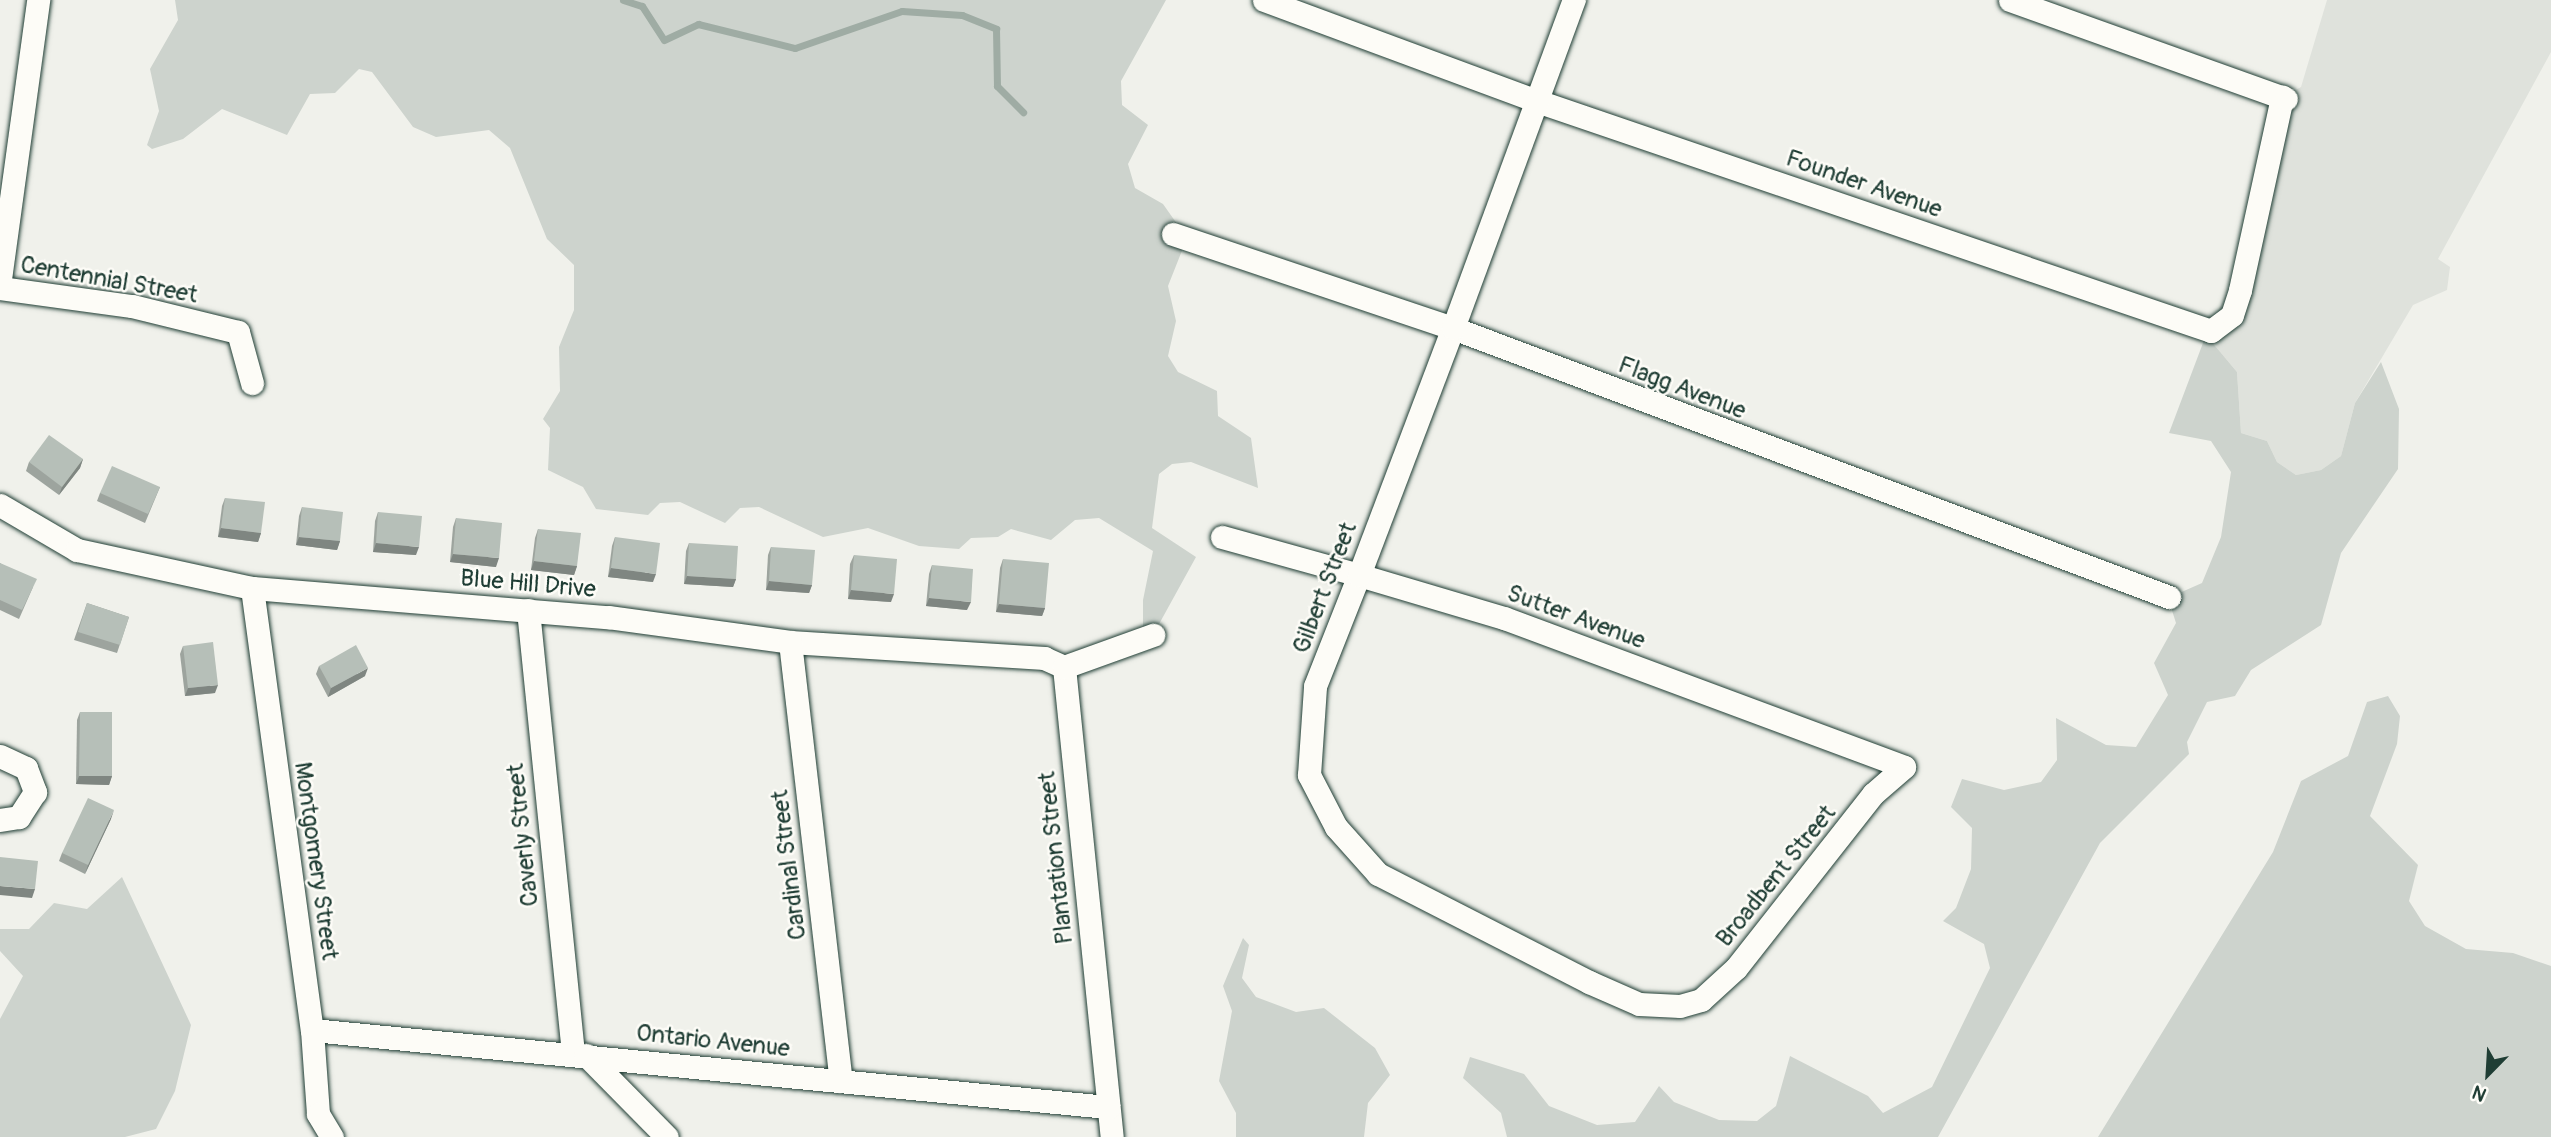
<!DOCTYPE html>
<style>
body{margin:0}
#map{position:relative;width:2551px;height:1137px;overflow:hidden;background:#f0f1eb;font-family:Pangolin,sans-serif}
div>[style]{position:absolute}
[style*='--x']{left:calc(var(--x)*1px);top:calc(var(--y)*1px);width:calc(var(--w)*1px);rotate:calc(var(--a)*1deg)}
.built>*{inset:0;background:#dfe2dc}
.green>*{inset:0;background:#cdd3cd}
.stream>*{height:7px;margin:-3.5px;padding:0 3.5px;transform-origin:3.5px;border-radius:3.5px;background:#9faca4}
.roads{filter:drop-shadow(0 0 2px #1f3d34) drop-shadow(0 0 2px #1f3d34)}
.street>*{height:23px;margin:-11.5px;padding:0 11.5px;transform-origin:11.5px;border-radius:11.5px;background:#fdfcf7}
.wall>*{inset:0;background:#9da49e}
.shaded-wall>*{inset:0;background:#7f8681}
.building>*{inset:0;background:#b6bfb8}
span{translate:-50% -50%;white-space:nowrap;text-align:center;line-height:1.15;-webkit-text-stroke:5px #fdfcf7;paint-order:stroke}
.street-label{font-size:24px;color:#1f3d34}
.north{position:absolute;left:2453px;top:1039px;width:70px;height:70px;-webkit-text-stroke:5px #fdfcf7;paint-order:stroke;rotate:204deg;font-size:19px;font-weight:700;line-height:28px;text-align:center;color:#1f3d34}
.north::after{content:'';display:block;margin:auto;width:24px;height:32px;background:#1f3d34;clip-path:polygon(50% 0,100% 100%,50% 72%,0 100%)}
</style>
<div id="map">
<div class="built">
<div style="clip-path:polygon(2327px 0,2551px 0,2551px 52px,2438px 259px,2450px 267px,2447px 290px,2413px 305px,2355px 403px,2341px 456px,2321px 470px,2296px 475px,2277px 462px,2267px 441px,2241px 433px,2237px 372px,2206px 335px,2236px 275px,2268px 105px,2301px 87px)"></div>
</div>
<div class="green">
<div style="clip-path:polygon(175px 0,1166px 0,1121px 81px,1122px 105px,1148px 125px,1128px 164px,1135px 188px,1163px 204px,1187px 238px,1168px 286px,1176px 321px,1168px 356px,1178px 372px,1217px 391px,1218px 416px,1251px 438px,1258px 488px,1191px 462px,1172px 464px,1159px 474px,1152px 528px,1196px 557px,1153px 635px,1143px 635px,1143px 600px,1153px 551px,1099px 518px,1075px 520px,1051px 540px,1011px 529px,998px 537px,971px 538px,959px 549px,919px 546px,868px 528px,823px 537px,759px 507px,740px 508px,725px 523px,680px 502px,660px 503px,648px 515px,596px 509px,583px 487px,548px 470px,550px 428px,543px 419px,560px 391px,559px 347px,574px 310px,574px 265px,547px 239px,510px 148px,489px 130px,436px 137px,413px 127px,372px 72px,359px 69px,335px 93px,310px 94px,287px 135px,222px 109px,183px 139px,152px 149px,147px 145px,159px 111px,150px 69px,178px 20px)"></div>
<div style="clip-path:polygon(2206px 335px,2237px 372px,2241px 433px,2267px 441px,2277px 462px,2296px 475px,2321px 470px,2341px 456px,2355px 403px,2381px 362px,2399px 409px,2398px 469px,2341px 553px,2321px 625px,2251px 670px,2235px 696px,2207px 702px,2187px 742px,2189px 754px,2100px 843px,1938px 1137px,1507px 1137px,1501px 1113px,1463px 1078px,1470px 1057px,1524px 1074px,1549px 1106px,1597px 1125px,1635px 1122px,1659px 1086px,1674px 1102px,1719px 1120px,1757px 1121px,1776px 1106px,1790px 1056px,1868px 1096px,1883px 1113px,1932px 1087px,1990px 968px,1984px 944px,1943px 921px,1956px 908px,1971px 869px,1972px 828px,1951px 807px,1962px 779px,2004px 790px,2041px 782px,2057px 760px,2056px 718px,2106px 745px,2136px 747px,2168px 695px,2154px 663px,2176px 623px,2168px 598px,2202px 583px,2221px 537px,2231px 472px,2211px 441px,2169px 433px)"></div>
<div style="clip-path:polygon(2388px 696px,2400px 716px,2397px 744px,2370px 816px,2418px 865px,2409px 901px,2425px 926px,2466px 949px,2513px 953px,2551px 966px,2551px 1137px,2098px 1137px,2273px 852px,2301px 781px,2348px 756px,2367px 702px)"></div>
<div style="clip-path:polygon(122px 877px,191px 1025px,175px 1091px,156px 1129px,125px 1137px,0 1137px,0 1019px,23px 976px,0 951px,0 929px,29px 929px,54px 903px,87px 909px)"></div>
<div style="clip-path:polygon(1243px 938px,1249px 945px,1242px 978px,1256px 997px,1296px 1012px,1324px 1008px,1375px 1048px,1390px 1075px,1368px 1103px,1364px 1137px,1236px 1137px,1236px 1113px,1219px 1081px,1232px 1011px,1223px 986px)"></div>
</div>
<div class="stream">
<div style="--x:623;--y:0;--w:20;--a:18"></div>
<div style="--x:642;--y:6;--w:40;--a:57.1"></div>
<div style="--x:664;--y:40;--w:38;--a:-25"></div>
<div style="--x:698;--y:24;--w:100;--a:13.9"></div>
<div style="--x:795;--y:48;--w:113;--a:-19.1"></div>
<div style="--x:902;--y:11;--w:60;--a:3.8"></div>
<div style="--x:962;--y:15;--w:37;--a:22"></div>
<div style="--x:996;--y:29;--w:57;--a:89"></div>
<div style="--x:997;--y:86;--w:37;--a:45"></div>
</div>
<div class="roads">
<div class="street">
<div style="--x:1264;--y:0;--w:291;--a:20.3"></div>
<div style="--x:1537;--y:101;--w:712;--a:18.84"></div>
<div style="--x:2211;--y:331;--w:26;--a:-37"></div>
<div style="--x:2232;--y:315;--w:26;--a:-72"></div>
<div style="--x:2240;--y:290;--w:198;--a:-77.7"></div>
<div style="--x:2010;--y:0;--w:293;--a:19.7"></div>
<div style="--x:1173;--y:234;--w:295;--a:18.6"></div>
<div style="--x:1453;--y:328;--w:765;--a:20.59"></div>
<div style="--x:0;--y:279;--w:282;--a:-82.2"></div>
<div style="--x:0;--y:288;--w:133;--a:7.8"></div>
<div style="--x:132;--y:306;--w:109;--a:13.8"></div>
<div style="--x:238;--y:332;--w:53;--a:74.6"></div>
<div style="--x:0;--y:505;--w:89;--a:30.3"></div>
<div style="--x:77;--y:550;--w:179;--a:12.3"></div>
<div style="--x:252;--y:588;--w:357;--a:4.7"></div>
<div style="--x:608;--y:617;--w:184;--a:7.8"></div>
<div style="--x:790;--y:642;--w:255;--a:3.6"></div>
<div style="--x:1044;--y:658;--w:22;--a:24"></div>
<div style="--x:1222;--y:537;--w:142;--a:15.5"></div>
<div style="--x:1359;--y:575;--w:151;--a:16.5"></div>
<div style="--x:1504;--y:618;--w:427;--a:20.4"></div>
<div style="--x:1904;--y:767;--w:41;--a:138.9"></div>
<div style="--x:1873;--y:794;--w:221;--a:128.2"></div>
<div style="--x:1736;--y:968;--w:47;--a:137.6"></div>
<div style="--x:1701;--y:1000;--w:22;--a:164"></div>
<div style="--x:1680;--y:1006;--w:41;--a:-177.2"></div>
<div style="--x:1639;--y:1004;--w:55;--a:-156.3"></div>
<div style="--x:1589;--y:982;--w:237;--a:-152.9"></div>
<div style="--x:1378;--y:874;--w:63;--a:-131.8"></div>
<div style="--x:1336;--y:827;--w:59;--a:-117.4"></div>
<div style="--x:1309;--y:775;--w:89;--a:-86.1"></div>
<div style="--x:1315;--y:686;--w:119;--a:-68.4"></div>
<div style="--x:1359;--y:575;--w:264;--a:-69.2"></div>
<div style="--x:1453;--y:328;--w:350;--a:-69.8"></div>
<div style="--x:252;--y:588;--w:446;--a:82.3"></div>
<div style="--x:312;--y:1030;--w:84;--a:85.9"></div>
<div style="--x:318;--y:1114;--w:27;--a:59"></div>
<div style="--x:528;--y:610;--w:445;--a:84.2"></div>
<div style="--x:790;--y:642;--w:442;--a:83.4"></div>
<div style="--x:1064;--y:667;--w:472;--a:84.2"></div>
<div style="--x:1064;--y:667;--w:95;--a:-19.8"></div>
<div style="--x:0;--y:756;--w:29;--a:25"></div>
<div style="--x:26;--y:768;--w:26;--a:69"></div>
<div style="--x:35;--y:792;--w:30;--a:123"></div>
<div style="--x:19;--y:817;--w:19;--a:171"></div>
<div style="--x:312;--y:1030;--w:800;--a:5.53"></div>
<div style="--x:586;--y:1055;--w:115;--a:45.4"></div>
</div>
</div>
<div class="wall">
<div style="clip-path:polygon(83px 459px,80px 468px,59px 495px,26px 471px,29px 462px)"></div>
<div style="clip-path:polygon(160px 487px,145px 523px,97px 501px,100px 493px)"></div>
<div style="clip-path:polygon(225px 498px,261px 533px,258px 542px,218px 537px,222px 506px)"></div>
<div style="clip-path:polygon(302px 507px,340px 541px,337px 550px,296px 545px,299px 516px)"></div>
<div style="clip-path:polygon(378px 512px,416px 555px,373px 552px,375px 521px)"></div>
<div style="clip-path:polygon(456px 518px,496px 567px,450px 562px,453px 527px)"></div>
<div style="clip-path:polygon(538px 529px,577px 566px,574px 575px,531px 570px,535px 538px)"></div>
<div style="clip-path:polygon(615px 537px,653px 582px,608px 577px,612px 546px)"></div>
<div style="clip-path:polygon(689px 543px,736px 579px,733px 587px,684px 584px,686px 551px)"></div>
<div style="clip-path:polygon(771px 547px,812px 585px,809px 593px,766px 590px,768px 555px)"></div>
<div style="clip-path:polygon(854px 555px,891px 602px,848px 599px,850px 564px)"></div>
<div style="clip-path:polygon(1003px 559px,1045px 608px,1042px 616px,996px 612px,1000px 568px)"></div>
<div style="clip-path:polygon(0 563px,33px 587px,19px 619px,0 610px)"></div>
<div style="clip-path:polygon(932px 565px,967px 610px,926px 606px,929px 574px)"></div>
<div style="clip-path:polygon(87px 603px,129px 617px,117px 653px,74px 640px)"></div>
<div style="clip-path:polygon(183px 646px,215px 693px,185px 696px,180px 654px)"></div>
<div style="clip-path:polygon(319px 666px,365px 676px,328px 697px,316px 674px)"></div>
<div style="clip-path:polygon(80px 712px,112px 776px,109px 785px,76px 784px,77px 720px)"></div>
<div style="clip-path:polygon(111px 819px,85px 874px,59px 861px,62px 853px)"></div>
</div>
<div class="shaded-wall">
<div style="clip-path:polygon(83px 459px,80px 468px,59px 495px,62px 487px)"></div>
<div style="clip-path:polygon(221px 528px,261px 533px,258px 542px,218px 537px)"></div>
<div style="clip-path:polygon(299px 537px,340px 541px,337px 550px,296px 545px)"></div>
<div style="clip-path:polygon(376px 543px,419px 547px,416px 555px,373px 552px)"></div>
<div style="clip-path:polygon(453px 554px,499px 558px,496px 567px,450px 562px)"></div>
<div style="clip-path:polygon(534px 561px,577px 566px,574px 575px,531px 570px)"></div>
<div style="clip-path:polygon(611px 568px,656px 574px,653px 582px,608px 577px)"></div>
<div style="clip-path:polygon(687px 576px,736px 579px,733px 587px,684px 584px)"></div>
<div style="clip-path:polygon(769px 581px,812px 585px,809px 593px,766px 590px)"></div>
<div style="clip-path:polygon(851px 590px,894px 594px,891px 602px,848px 599px)"></div>
<div style="clip-path:polygon(929px 598px,971px 602px,967px 610px,926px 606px)"></div>
<div style="clip-path:polygon(999px 604px,1045px 608px,1042px 616px,996px 612px)"></div>
<div style="clip-path:polygon(368px 668px,365px 676px,328px 697px,331px 688px)"></div>
<div style="clip-path:polygon(218px 685px,215px 693px,185px 696px,188px 688px)"></div>
<div style="clip-path:polygon(79px 776px,112px 776px,109px 785px,76px 784px)"></div>
<div style="clip-path:polygon(114px 810px,111px 819px,85px 874px,88px 865px)"></div>
<div style="clip-path:polygon(0 886px,35px 889px,32px 898px,0 895px)"></div>
</div>
<div class="building">
<div style="clip-path:polygon(49px 435px,83px 459px,62px 487px,29px 462px)"></div>
<div style="clip-path:polygon(112px 466px,160px 487px,148px 514px,100px 493px)"></div>
<div style="clip-path:polygon(225px 498px,265px 502px,261px 533px,221px 528px)"></div>
<div style="clip-path:polygon(302px 507px,343px 512px,340px 541px,299px 537px)"></div>
<div style="clip-path:polygon(378px 512px,422px 516px,419px 547px,376px 543px)"></div>
<div style="clip-path:polygon(456px 518px,502px 523px,499px 558px,453px 554px)"></div>
<div style="clip-path:polygon(538px 529px,581px 533px,577px 566px,534px 561px)"></div>
<div style="clip-path:polygon(615px 537px,660px 543px,656px 574px,611px 568px)"></div>
<div style="clip-path:polygon(689px 543px,738px 546px,736px 579px,687px 576px)"></div>
<div style="clip-path:polygon(771px 547px,815px 550px,812px 585px,769px 581px)"></div>
<div style="clip-path:polygon(854px 555px,897px 559px,894px 594px,851px 590px)"></div>
<div style="clip-path:polygon(1003px 559px,1049px 563px,1045px 608px,999px 604px)"></div>
<div style="clip-path:polygon(0 563px,37px 579px,22px 610px,0 600px)"></div>
<div style="clip-path:polygon(932px 565px,973px 569px,971px 602px,929px 598px)"></div>
<div style="clip-path:polygon(87px 603px,129px 617px,120px 645px,78px 632px)"></div>
<div style="clip-path:polygon(213px 642px,218px 685px,188px 688px,183px 646px)"></div>
<div style="clip-path:polygon(356px 645px,368px 668px,331px 688px,319px 666px)"></div>
<div style="clip-path:polygon(80px 712px,112px 712px,112px 776px,79px 776px)"></div>
<div style="clip-path:polygon(88px 798px,114px 810px,88px 865px,62px 853px)"></div>
<div style="clip-path:polygon(0 857px,38px 861px,35px 889px,0 886px)"></div>
</div>
<div class="street-label">
<span style="left:1864px;top:184px;rotate:19deg">Founder Avenue</span>
<span style="left:109px;top:280px;rotate:10deg">Centennial Street</span>
<span style="left:1682px;top:388px;rotate:21deg">Flagg Avenue</span>
<span style="left:528px;top:584px;rotate:5deg">Blue Hill Drive</span>
<span style="left:1325px;top:588px;rotate:-69deg">Gilbert Street</span>
<span style="left:1576px;top:617px;rotate:20deg">Sutter Avenue</span>
<span style="left:523px;top:835px;rotate:-96deg">Caverly Street</span>
<span style="left:1056px;top:858px;rotate:-96deg">Plantation Street</span>
<span style="left:316px;top:861px;rotate:82deg">Montgomery Street</span>
<span style="left:789px;top:865px;rotate:-97deg">Cardinal Street</span>
<span style="left:1776px;top:876px;rotate:-51deg">Broadbent Street</span>
<span style="left:713px;top:1041px;rotate:6deg">Ontario Avenue</span>
</div>
<div class="north">N</div>
</div>
